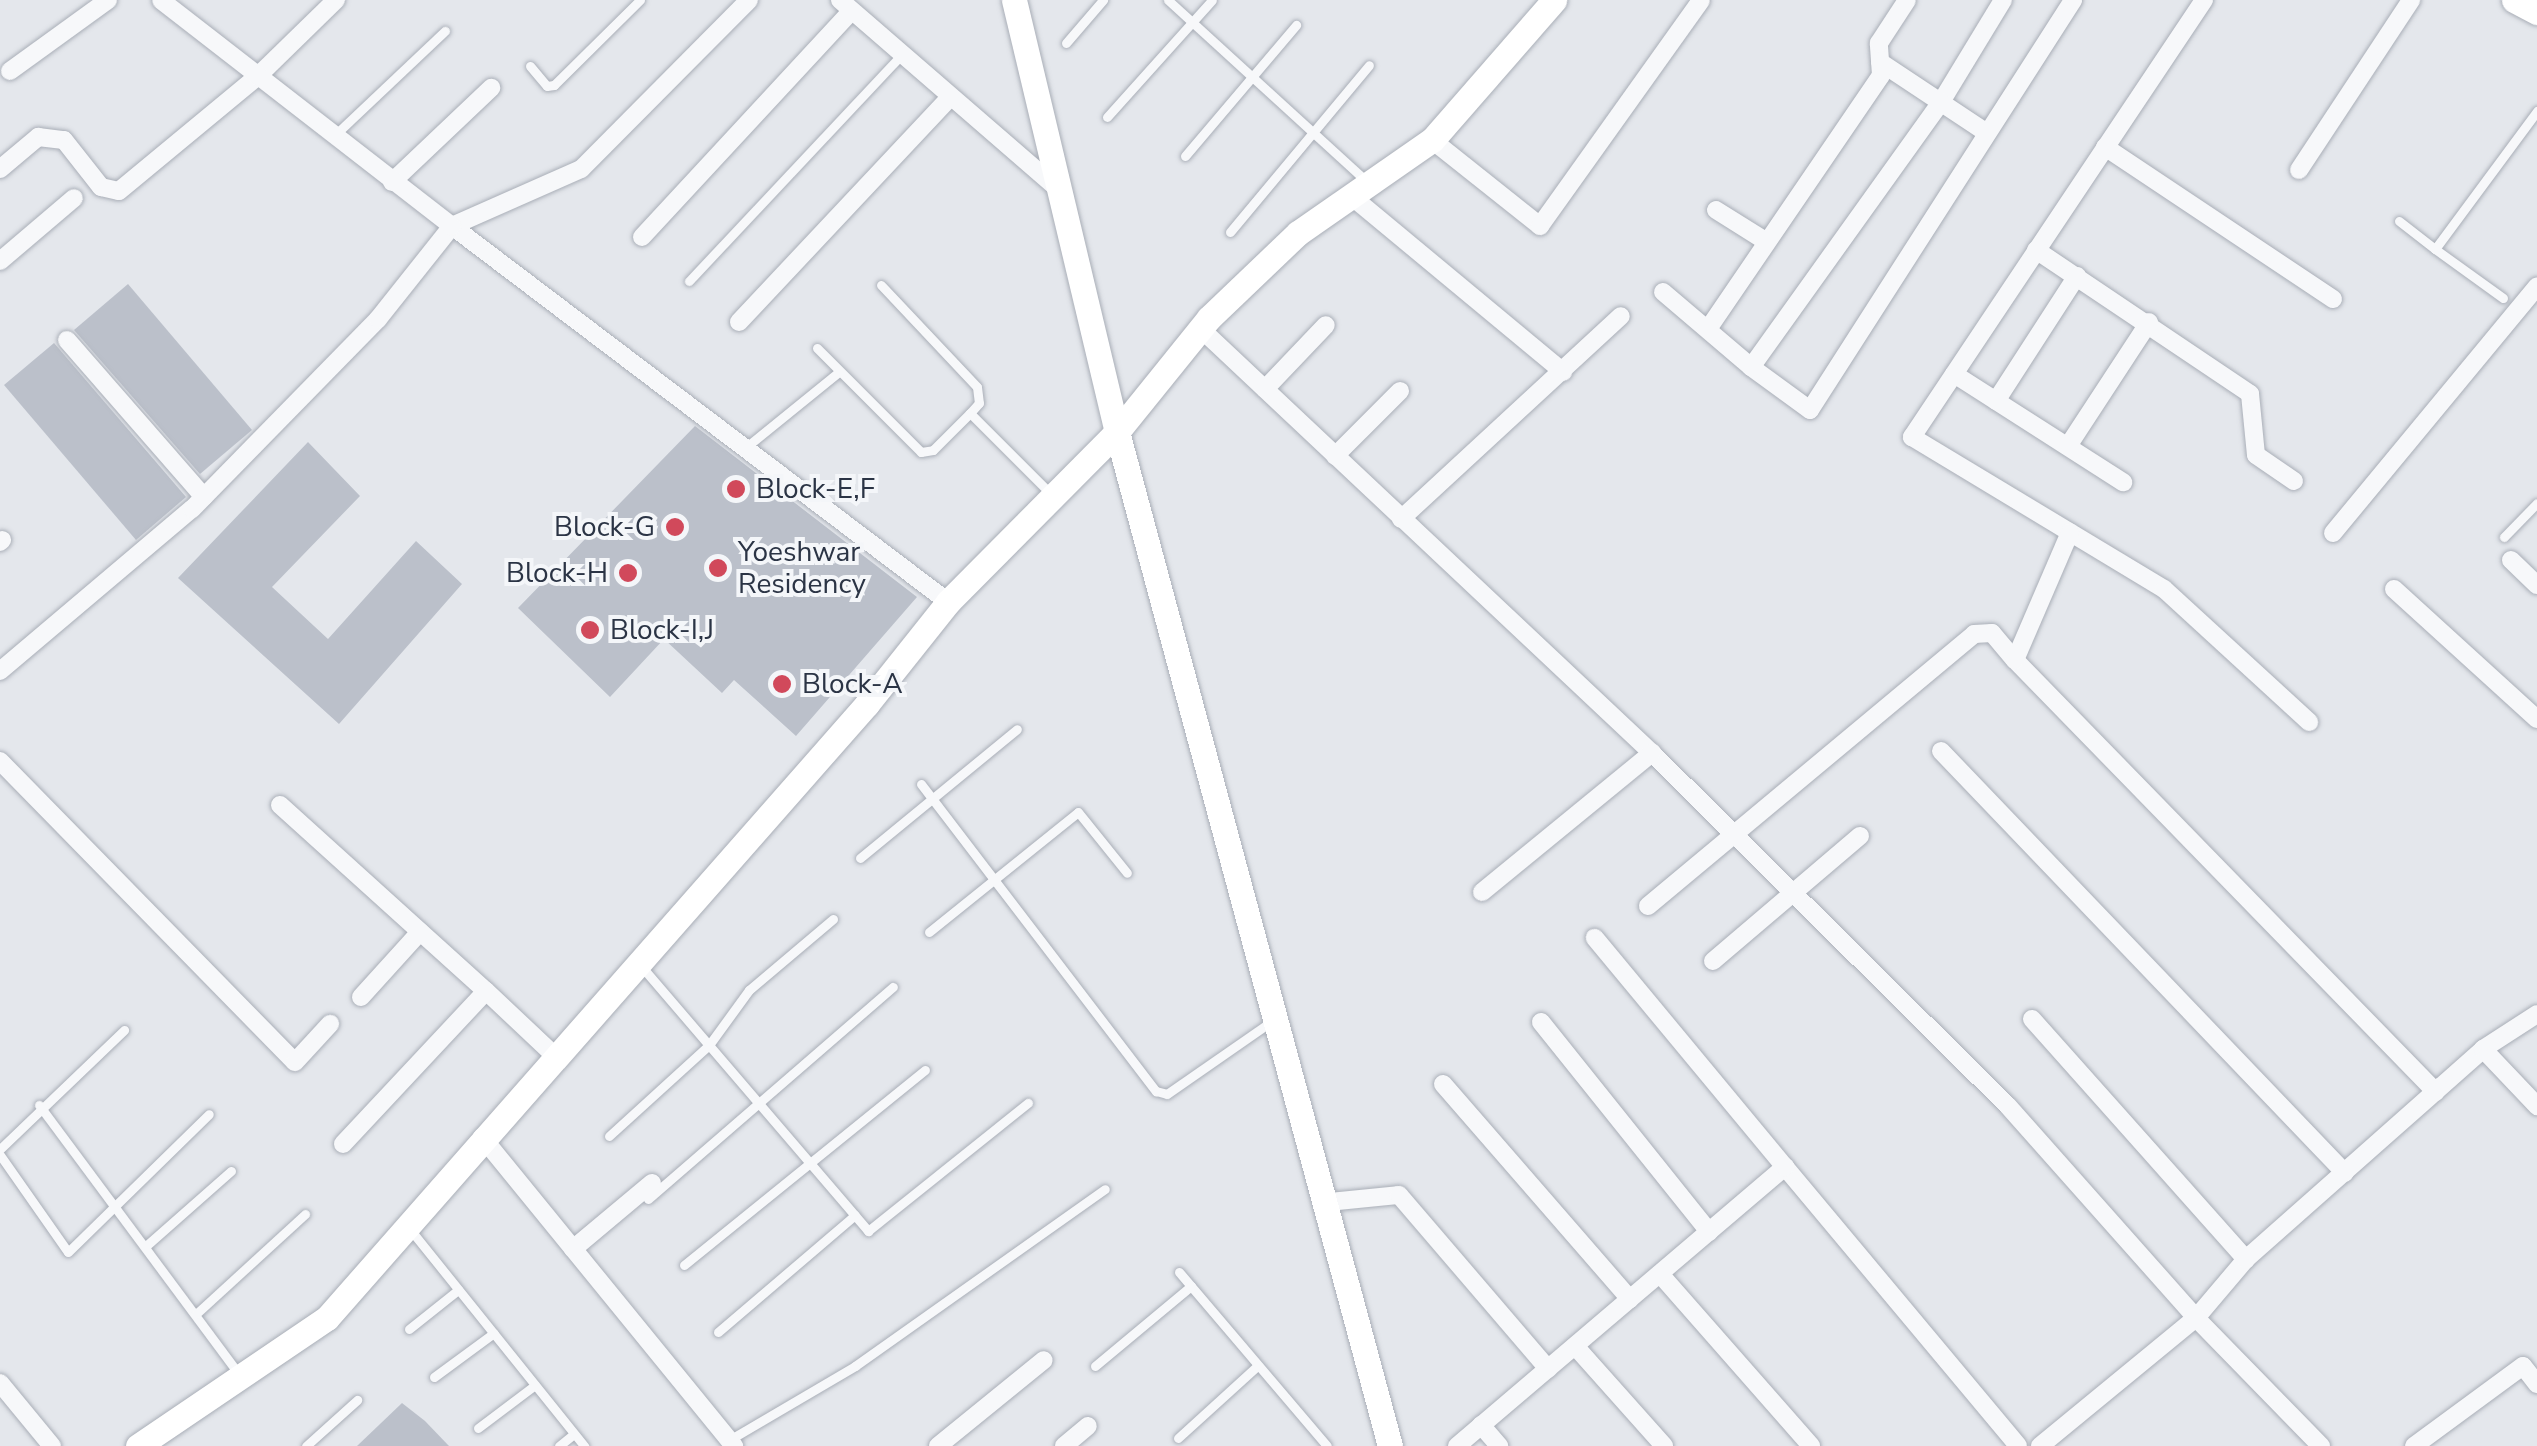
<!DOCTYPE html>
<style>
body{margin:0}
#map{position:relative;width:2537px;height:1446px;overflow:hidden;background:#e4e7ec;font-family:"Nunito Sans",sans-serif}
div>[style]{position:absolute}
[style*='--x']{left:calc(var(--x)*1px);top:calc(var(--y)*1px);width:calc(var(--w)*1px);rotate:calc(var(--a)*1deg)}
.building>*{inset:0;background:#bbc0ca}
.roads{filter:drop-shadow(0 0 2px #a9aeb7) drop-shadow(0 0 2px #a9aeb7)}
.lane>*{height:9px;margin:-4.5px;padding:0 4.5px;transform-origin:4.5px;border-radius:4.5px;background:#f7f8fa}
.street>*{height:18px;margin:-9px;padding:0 9px;transform-origin:9px;border-radius:9px;background:#f7f8fa}
.secondary>*{height:25px;margin:-12.5px;padding:0 12.5px;transform-origin:12.5px;border-radius:12.5px;background:#fff}
.dots>*{width:28px;height:28px;translate:-50% -50%;box-sizing:border-box;border:5px solid #f4f6f9;border-radius:50%}
span{translate:-50% -50%;white-space:nowrap;text-align:center;line-height:1.15;-webkit-text-stroke:8px #f4f6f9;paint-order:stroke}
.poi-label{font-size:28px;color:#2b3445}
.left{translate:0 -50%;text-align:left}
.right{translate:-100% -50%;text-align:right}
</style>
<div id="map">
<div class="building">
<div style="clip-path:polygon(128px 284px,252px 430px,200px 474px,74px 330px)"></div>
<div style="clip-path:polygon(54px 343px,186px 497px,136px 540px,4px 385px)"></div>
<div style="clip-path:polygon(695px 426px,917px 597px,796px 736px,734px 680px,722px 693px,664px 639px,610px 697px,518px 608px)"></div>
<div style="clip-path:polygon(308px 442px,360px 496px,272px 587px,328px 639px,416px 541px,462px 584px,339px 724px,178px 578px)"></div>
<div style="clip-path:polygon(402px 1403px,425px 1421px,449px 1446px,357px 1446px)"></div>
</div>
<div class="roads">
<div class="lane">
<div style="--x:1168;--y:0;--w:267;--a:42.4"></div>
<div style="--x:1066;--y:43;--w:57;--a:-49.3"></div>
<div style="--x:530;--y:66;--w:26;--a:50"></div>
<div style="--x:547;--y:86;--w:7;--a:-8"></div>
<div style="--x:554;--y:85;--w:121;--a:-44.7"></div>
<div style="--x:1107;--y:117;--w:157;--a:-48.1"></div>
<div style="--x:336;--y:134;--w:150;--a:-43.4"></div>
<div style="--x:1185;--y:156;--w:172;--a:-49.7"></div>
<div style="--x:2399;--y:221;--w:46;--a:37.9"></div>
<div style="--x:1230;--y:232;--w:217;--a:-50.2"></div>
<div style="--x:689;--y:281;--w:310;--a:-46.8"></div>
<div style="--x:881;--y:285;--w:140;--a:46.7"></div>
<div style="--x:977;--y:387;--w:16;--a:83"></div>
<div style="--x:979;--y:403;--w:13;--a:132"></div>
<div style="--x:2503;--y:298;--w:84;--a:-144.2"></div>
<div style="--x:2435;--y:249;--w:172;--a:-53.5"></div>
<div style="--x:817;--y:348;--w:147;--a:45"></div>
<div style="--x:921;--y:452;--w:12;--a:-9"></div>
<div style="--x:933;--y:450;--w:52;--a:-45"></div>
<div style="--x:970;--y:413;--w:113;--a:45"></div>
<div style="--x:745;--y:448;--w:121;--a:-39"></div>
<div style="--x:2504;--y:537;--w:47;--a:-45.9"></div>
<div style="--x:921;--y:784;--w:387;--a:52.6"></div>
<div style="--x:1156;--y:1091;--w:11;--a:15"></div>
<div style="--x:1167;--y:1094;--w:128;--a:-34.8"></div>
<div style="--x:860;--y:858;--w:203;--a:-39.4"></div>
<div style="--x:929;--y:932;--w:191;--a:-38.8"></div>
<div style="--x:1078;--y:812;--w:78;--a:51.2"></div>
<div style="--x:642;--y:967;--w:348;--a:49.4"></div>
<div style="--x:868;--y:1231;--w:205;--a:-38.7"></div>
<div style="--x:39;--y:1105;--w:334;--a:53.4"></div>
<div style="--x:609;--y:1136;--w:135;--a:-42.3"></div>
<div style="--x:709;--y:1045;--w:68;--a:-54"></div>
<div style="--x:749;--y:990;--w:110;--a:-40.2"></div>
<div style="--x:0;--y:1149;--w:172;--a:-43.8"></div>
<div style="--x:0;--y:1155;--w:118;--a:55"></div>
<div style="--x:68;--y:1252;--w:197;--a:-44.4"></div>
<div style="--x:648;--y:1199;--w:324;--a:-40.9"></div>
<div style="--x:409;--y:1228;--w:280;--a:51.2"></div>
<div style="--x:147;--y:1245;--w:112;--a:-41.4"></div>
<div style="--x:684;--y:1265;--w:310;--a:-39"></div>
<div style="--x:1179;--y:1272;--w:228;--a:49.6"></div>
<div style="--x:196;--y:1314;--w:148;--a:-42.5"></div>
<div style="--x:409;--y:1329;--w:63;--a:-38.5"></div>
<div style="--x:718;--y:1332;--w:180;--a:-40.5"></div>
<div style="--x:1095;--y:1366;--w:125;--a:-39.8"></div>
<div style="--x:434;--y:1377;--w:74;--a:-36.3"></div>
<div style="--x:478;--y:1428;--w:71;--a:-37"></div>
<div style="--x:1178;--y:1438;--w:105;--a:-42.3"></div>
<div style="--x:729;--y:1440;--w:146;--a:-30.4"></div>
<div style="--x:855;--y:1366;--w:306;--a:-35.3"></div>
<div style="--x:306;--y:1446;--w:69;--a:-42"></div>
<div style="--x:559;--y:1446;--w:19;--a:-39"></div>
</div>
<div class="street">
<div style="--x:749;--y:0;--w:238;--a:134.8"></div>
<div style="--x:581;--y:169;--w:141;--a:156.2"></div>
<div style="--x:452;--y:226;--w:622;--a:37.16"></div>
<div style="--x:840;--y:0;--w:290;--a:40.9"></div>
<div style="--x:2003;--y:0;--w:119;--a:121.3"></div>
<div style="--x:1941;--y:102;--w:326;--a:125.6"></div>
<div style="--x:1751;--y:367;--w:73;--a:36.1"></div>
<div style="--x:1810;--y:410;--w:487;--a:-57.3"></div>
<div style="--x:2204;--y:0;--w:526;--a:123.75"></div>
<div style="--x:1912;--y:437;--w:294;--a:31.1"></div>
<div style="--x:2164;--y:589;--w:197;--a:42.5"></div>
<div style="--x:1880;--y:62;--w:128;--a:33.6"></div>
<div style="--x:10;--y:71;--w:121;--a:-35.9"></div>
<div style="--x:1432;--y:140;--w:138;--a:38.5"></div>
<div style="--x:1540;--y:226;--w:277;--a:-54.5"></div>
<div style="--x:2105;--y:147;--w:274;--a:33.7"></div>
<div style="--x:0;--y:169;--w:50;--a:-40.1"></div>
<div style="--x:38;--y:137;--w:26;--a:7"></div>
<div style="--x:64;--y:140;--w:60;--a:51.8"></div>
<div style="--x:101;--y:187;--w:18;--a:13"></div>
<div style="--x:119;--y:191;--w:180;--a:-39.6"></div>
<div style="--x:258;--y:76;--w:109;--a:-44.3"></div>
<div style="--x:2299;--y:170;--w:204;--a:-56.6"></div>
<div style="--x:392;--y:182;--w:137;--a:-43.5"></div>
<div style="--x:1350;--y:195;--w:277;--a:39.7"></div>
<div style="--x:1716;--y:210;--w:60;--a:32.1"></div>
<div style="--x:642;--y:237;--w:308;--a:-47.2"></div>
<div style="--x:2036;--y:250;--w:258;--a:33.9"></div>
<div style="--x:2250;--y:394;--w:61;--a:84.4"></div>
<div style="--x:2256;--y:455;--w:46;--a:34.4"></div>
<div style="--x:0;--y:261;--w:97;--a:-40.4"></div>
<div style="--x:1663;--y:292;--w:116;--a:40.4"></div>
<div style="--x:739;--y:322;--w:308;--a:-46.8"></div>
<div style="--x:1200;--y:328;--w:620;--a:43.24"></div>
<div style="--x:1652;--y:753;--w:501;--a:44.76"></div>
<div style="--x:2008;--y:1106;--w:283;--a:48.4"></div>
<div style="--x:2196;--y:1318;--w:77;--a:-49.7"></div>
<div style="--x:1708;--y:329;--w:307;--a:-55.7"></div>
<div style="--x:1881;--y:75;--w:32;--a:-94"></div>
<div style="--x:1879;--y:43;--w:51;--a:-56.9"></div>
<div style="--x:67;--y:340;--w:208;--a:48.9"></div>
<div style="--x:1954;--y:374;--w:201;--a:32.6"></div>
<div style="--x:1265;--y:389;--w:88;--a:-46.4"></div>
<div style="--x:1996;--y:401;--w:149;--a:-57.1"></div>
<div style="--x:2068;--y:446;--w:148;--a:-56.8"></div>
<div style="--x:1335;--y:456;--w:92;--a:-45"></div>
<div style="--x:1401;--y:519;--w:299;--a:-42.7"></div>
<div style="--x:2333;--y:533;--w:320;--a:-50.4"></div>
<div style="--x:0;--y:542;--w:3;--a:-45"></div>
<div style="--x:2511;--y:560;--w:36;--a:44"></div>
<div style="--x:2394;--y:589;--w:193;--a:42.3"></div>
<div style="--x:2015;--y:660;--w:603;--a:45.74"></div>
<div style="--x:0;--y:671;--w:251;--a:-40.2"></div>
<div style="--x:192;--y:509;--w:266;--a:-45.6"></div>
<div style="--x:378;--y:319;--w:119;--a:-51.5"></div>
<div style="--x:452;--y:226;--w:368;--a:-142.2"></div>
<div style="--x:1941;--y:751;--w:584;--a:46.25"></div>
<div style="--x:0;--y:761;--w:421;--a:45.6"></div>
<div style="--x:295;--y:1062;--w:52;--a:-47.4"></div>
<div style="--x:280;--y:805;--w:278;--a:42.1"></div>
<div style="--x:1482;--y:892;--w:220;--a:-39.3"></div>
<div style="--x:1648;--y:906;--w:425;--a:-39.8"></div>
<div style="--x:1974;--y:634;--w:18;--a:-3"></div>
<div style="--x:1992;--y:633;--w:35;--a:50"></div>
<div style="--x:2015;--y:660;--w:139;--a:-66.7"></div>
<div style="--x:1713;--y:961;--w:193;--a:-40.4"></div>
<div style="--x:361;--y:997;--w:88;--a:-47.8"></div>
<div style="--x:2032;--y:1019;--w:322;--a:48.3"></div>
<div style="--x:2246;--y:1259;--w:317;--a:-41.5"></div>
<div style="--x:2483;--y:1049;--w:64;--a:-32.9"></div>
<div style="--x:1541;--y:1022;--w:269;--a:51.3"></div>
<div style="--x:2483;--y:1049;--w:79;--a:46.5"></div>
<div style="--x:1443;--y:1084;--w:285;--a:49"></div>
<div style="--x:482;--y:1137;--w:399;--a:50.8"></div>
<div style="--x:343;--y:1144;--w:209;--a:-46.9"></div>
<div style="--x:486;--y:991;--w:93;--a:43.3"></div>
<div style="--x:1785;--y:1167;--w:363;--a:50.1"></div>
<div style="--x:1329;--y:1202;--w:70;--a:-5.7"></div>
<div style="--x:1399;--y:1195;--w:229;--a:49.4"></div>
<div style="--x:573;--y:1249;--w:103;--a:-39.9"></div>
<div style="--x:1660;--y:1274;--w:229;--a:48.7"></div>
<div style="--x:1575;--y:1346;--w:134;--a:48.3"></div>
<div style="--x:0;--y:1383;--w:82;--a:50.5"></div>
<div style="--x:1481;--y:1425;--w:28;--a:49"></div>
<div style="--x:938;--y:1446;--w:136;--a:-39.1"></div>
<div style="--x:1064;--y:1446;--w:31;--a:-40"></div>
<div style="--x:1457;--y:1446;--w:431;--a:-40.4"></div>
<div style="--x:1785;--y:1167;--w:298;--a:-129.7"></div>
<div style="--x:2040;--y:1446;--w:202;--a:-39.4"></div>
<div style="--x:2196;--y:1318;--w:179;--a:45.7"></div>
<div style="--x:2414;--y:1446;--w:135;--a:-36.3"></div>
<div style="--x:2523;--y:1366;--w:23;--a:52"></div>
</div>
<div class="secondary">
<div style="--x:1014;--y:0;--w:444;--a:76.6"></div>
<div style="--x:1117;--y:432;--w:1050;--a:74.93"></div>
<div style="--x:2514;--y:0;--w:26;--a:28"></div>
<div style="--x:138;--y:1446;--w:228;--a:-34.1"></div>
<div style="--x:327;--y:1318;--w:818;--a:-48.67"></div>
<div style="--x:867;--y:704;--w:130;--a:-51.5"></div>
<div style="--x:948;--y:602;--w:240;--a:-45.2"></div>
<div style="--x:1117;--y:432;--w:146;--a:-51.1"></div>
<div style="--x:1209;--y:318;--w:123;--a:-43.7"></div>
<div style="--x:1298;--y:233;--w:163;--a:-34.8"></div>
<div style="--x:1432;--y:140;--w:186;--a:-48.9"></div>
</div>
</div>
<div class="dots">
<div style="left:736px;top:489px;background:#d1495b"></div>
<div style="left:675px;top:527px;background:#d1495b"></div>
<div style="left:718px;top:568px;background:#d1495b"></div>
<div style="left:628px;top:573px;background:#d1495b"></div>
<div style="left:590px;top:630px;background:#d1495b"></div>
<div style="left:782px;top:684px;background:#d1495b"></div>
</div>
<div class="poi-label">
<span class="left" style="left:756px;top:489px">Block-E,F</span>
<span class="right" style="left:655px;top:527px">Block-G</span>
<span class="left" style="left:738px;top:568px">Yoeshwar<br>Residency</span>
<span class="right" style="left:608px;top:573px">Block-H</span>
<span class="left" style="left:610px;top:630px">Block-I,J</span>
<span class="left" style="left:802px;top:684px">Block-A</span>
</div>
</div>
